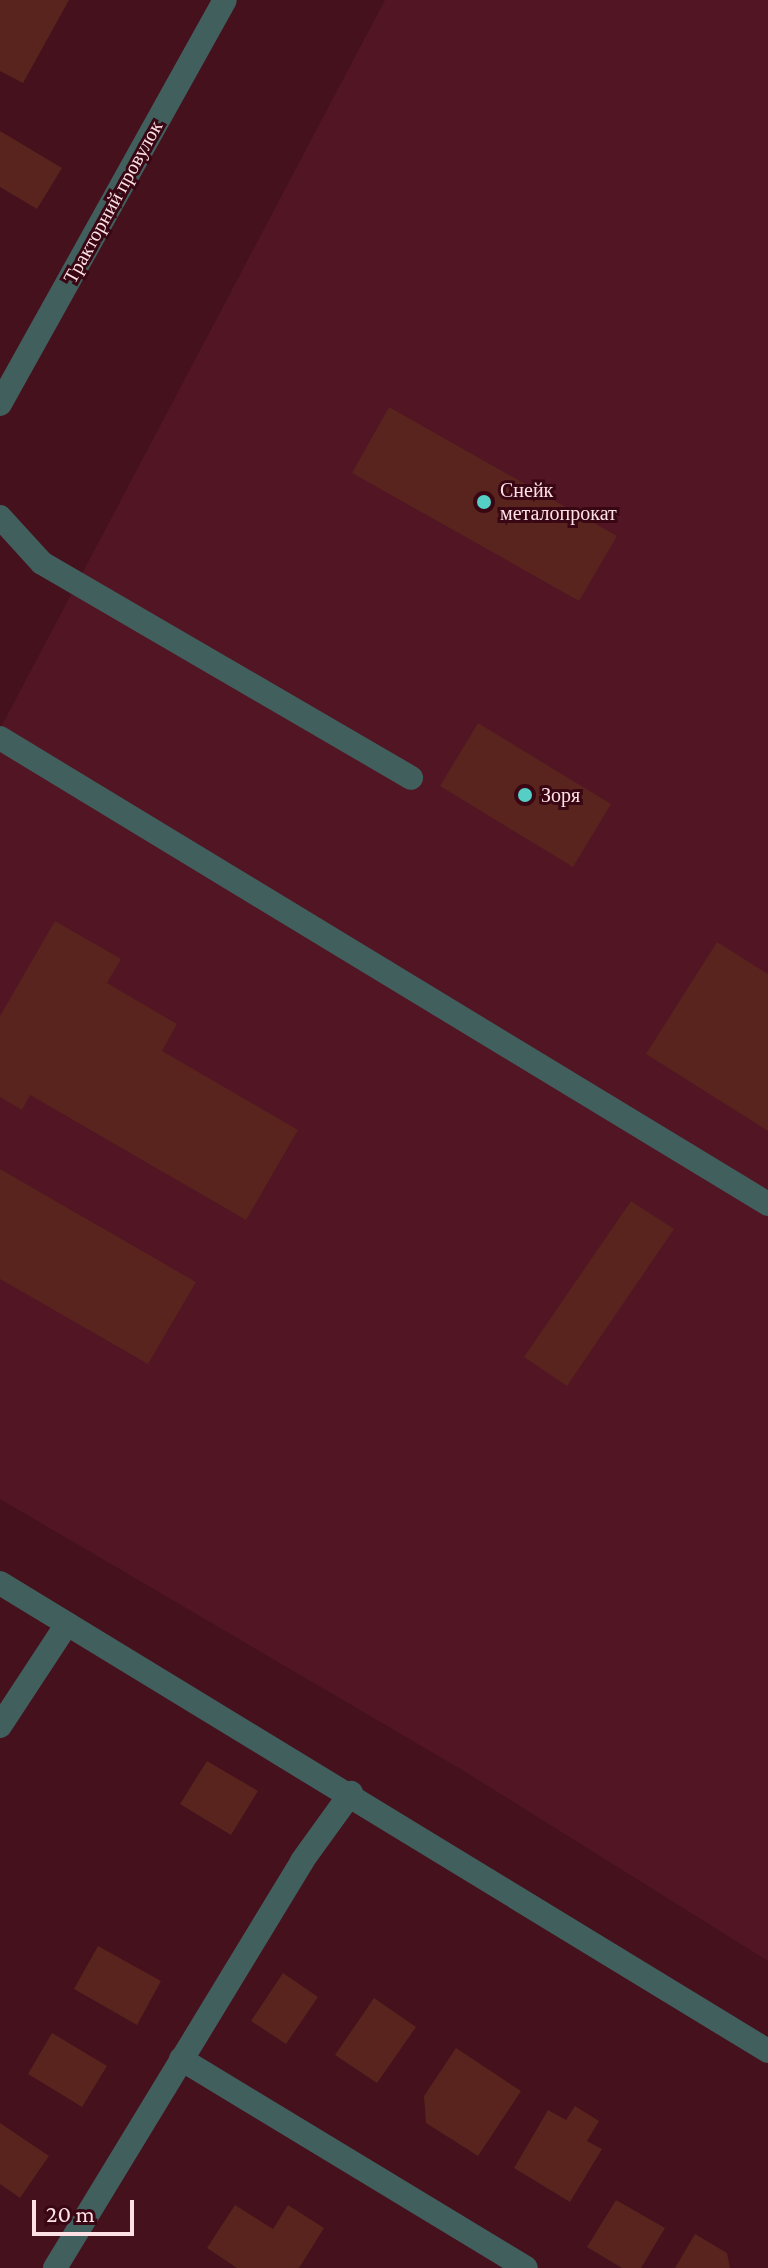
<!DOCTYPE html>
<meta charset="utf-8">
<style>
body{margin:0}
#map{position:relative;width:768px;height:2268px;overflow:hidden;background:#44111d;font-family:"Crimson Pro",serif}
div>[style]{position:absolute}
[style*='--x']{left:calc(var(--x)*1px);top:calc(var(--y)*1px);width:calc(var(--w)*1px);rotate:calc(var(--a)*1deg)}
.built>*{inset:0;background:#511524}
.building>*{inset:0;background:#58241d}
.minor>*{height:24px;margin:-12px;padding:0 12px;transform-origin:12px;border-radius:12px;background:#415f5d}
.dots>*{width:22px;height:22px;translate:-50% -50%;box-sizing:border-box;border:4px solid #390614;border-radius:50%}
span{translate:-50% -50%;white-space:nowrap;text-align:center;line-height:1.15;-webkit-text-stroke:6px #390614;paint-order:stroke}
.street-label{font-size:20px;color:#fee1e5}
.poi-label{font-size:20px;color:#fee1e5}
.left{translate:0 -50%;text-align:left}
.scale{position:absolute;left:32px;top:2200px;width:102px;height:36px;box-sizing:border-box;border:4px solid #fee1e5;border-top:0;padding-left:10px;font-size:24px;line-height:28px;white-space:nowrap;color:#fee1e5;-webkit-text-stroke:6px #390614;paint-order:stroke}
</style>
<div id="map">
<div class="built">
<div style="clip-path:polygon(385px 0,768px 0,768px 1961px,464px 1771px,0 1499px,0 729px)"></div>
</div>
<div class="building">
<div style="clip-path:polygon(0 0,69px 0,23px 83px,0 71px)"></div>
<div style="clip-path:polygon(0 131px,62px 168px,37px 209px,0 187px)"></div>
<div style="clip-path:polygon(389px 407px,617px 536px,579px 601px,352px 473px)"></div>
<div style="clip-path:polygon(478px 723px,611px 804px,573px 867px,440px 786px)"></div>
<div style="clip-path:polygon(55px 921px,121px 959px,107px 983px,177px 1024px,162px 1051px,298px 1130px,246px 1220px,30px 1095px,22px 1110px,0 1097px,0 1016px)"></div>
<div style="clip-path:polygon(717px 942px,768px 974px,768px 1131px,646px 1054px)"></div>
<div style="clip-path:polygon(0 1169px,196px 1282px,148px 1364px,0 1279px)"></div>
<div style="clip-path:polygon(631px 1201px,674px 1229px,567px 1386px,524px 1357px)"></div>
<div style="clip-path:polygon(207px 1761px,258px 1791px,231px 1835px,180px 1804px)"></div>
<div style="clip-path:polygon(98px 1946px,161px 1981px,137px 2025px,74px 1989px)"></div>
<div style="clip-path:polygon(283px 1973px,318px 1997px,286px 2044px,251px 2021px)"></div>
<div style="clip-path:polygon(374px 1998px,416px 2027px,377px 2083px,335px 2055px)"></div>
<div style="clip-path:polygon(52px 2033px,107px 2066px,82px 2107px,28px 2074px)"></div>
<div style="clip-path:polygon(456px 2048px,521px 2091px,478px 2156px,426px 2123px,424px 2096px)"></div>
<div style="clip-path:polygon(575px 2106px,599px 2121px,587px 2141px,602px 2149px,570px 2202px,514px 2168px,548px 2110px,566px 2120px)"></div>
<div style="clip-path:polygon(0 2123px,49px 2156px,20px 2198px,0 2184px)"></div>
<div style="clip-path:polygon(616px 2200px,665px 2228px,641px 2268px,622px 2268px,587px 2247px)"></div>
<div style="clip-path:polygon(235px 2205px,273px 2229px,288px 2205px,324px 2228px,299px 2268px,237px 2268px,207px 2248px)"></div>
<div style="clip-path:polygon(695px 2234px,727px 2253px,730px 2268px,675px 2268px)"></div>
</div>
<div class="minor">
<div style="--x:0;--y:404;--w:462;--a:-60.9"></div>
<div style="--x:0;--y:517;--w:62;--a:47.6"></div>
<div style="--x:42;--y:563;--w:427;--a:30.2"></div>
<div style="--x:0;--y:738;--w:898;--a:31.25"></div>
<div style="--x:0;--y:1583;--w:899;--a:31.36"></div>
<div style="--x:0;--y:1726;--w:122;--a:-56.7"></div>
<div style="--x:181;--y:2059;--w:403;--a:31.2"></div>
<div style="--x:55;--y:2268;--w:476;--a:-58.7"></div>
<div style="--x:302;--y:1861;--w:84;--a:-54.2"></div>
</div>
<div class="dots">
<div style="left:484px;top:502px;background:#55cec6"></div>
<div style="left:525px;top:795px;background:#55cec6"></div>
</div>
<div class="street-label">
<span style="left:113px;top:202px;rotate:-61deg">Тракторний провулок</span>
</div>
<div class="poi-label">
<span class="left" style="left:500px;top:502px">Снейк<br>металопрокат</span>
<span class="left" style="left:541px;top:795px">Зоря</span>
</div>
<div class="scale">20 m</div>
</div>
